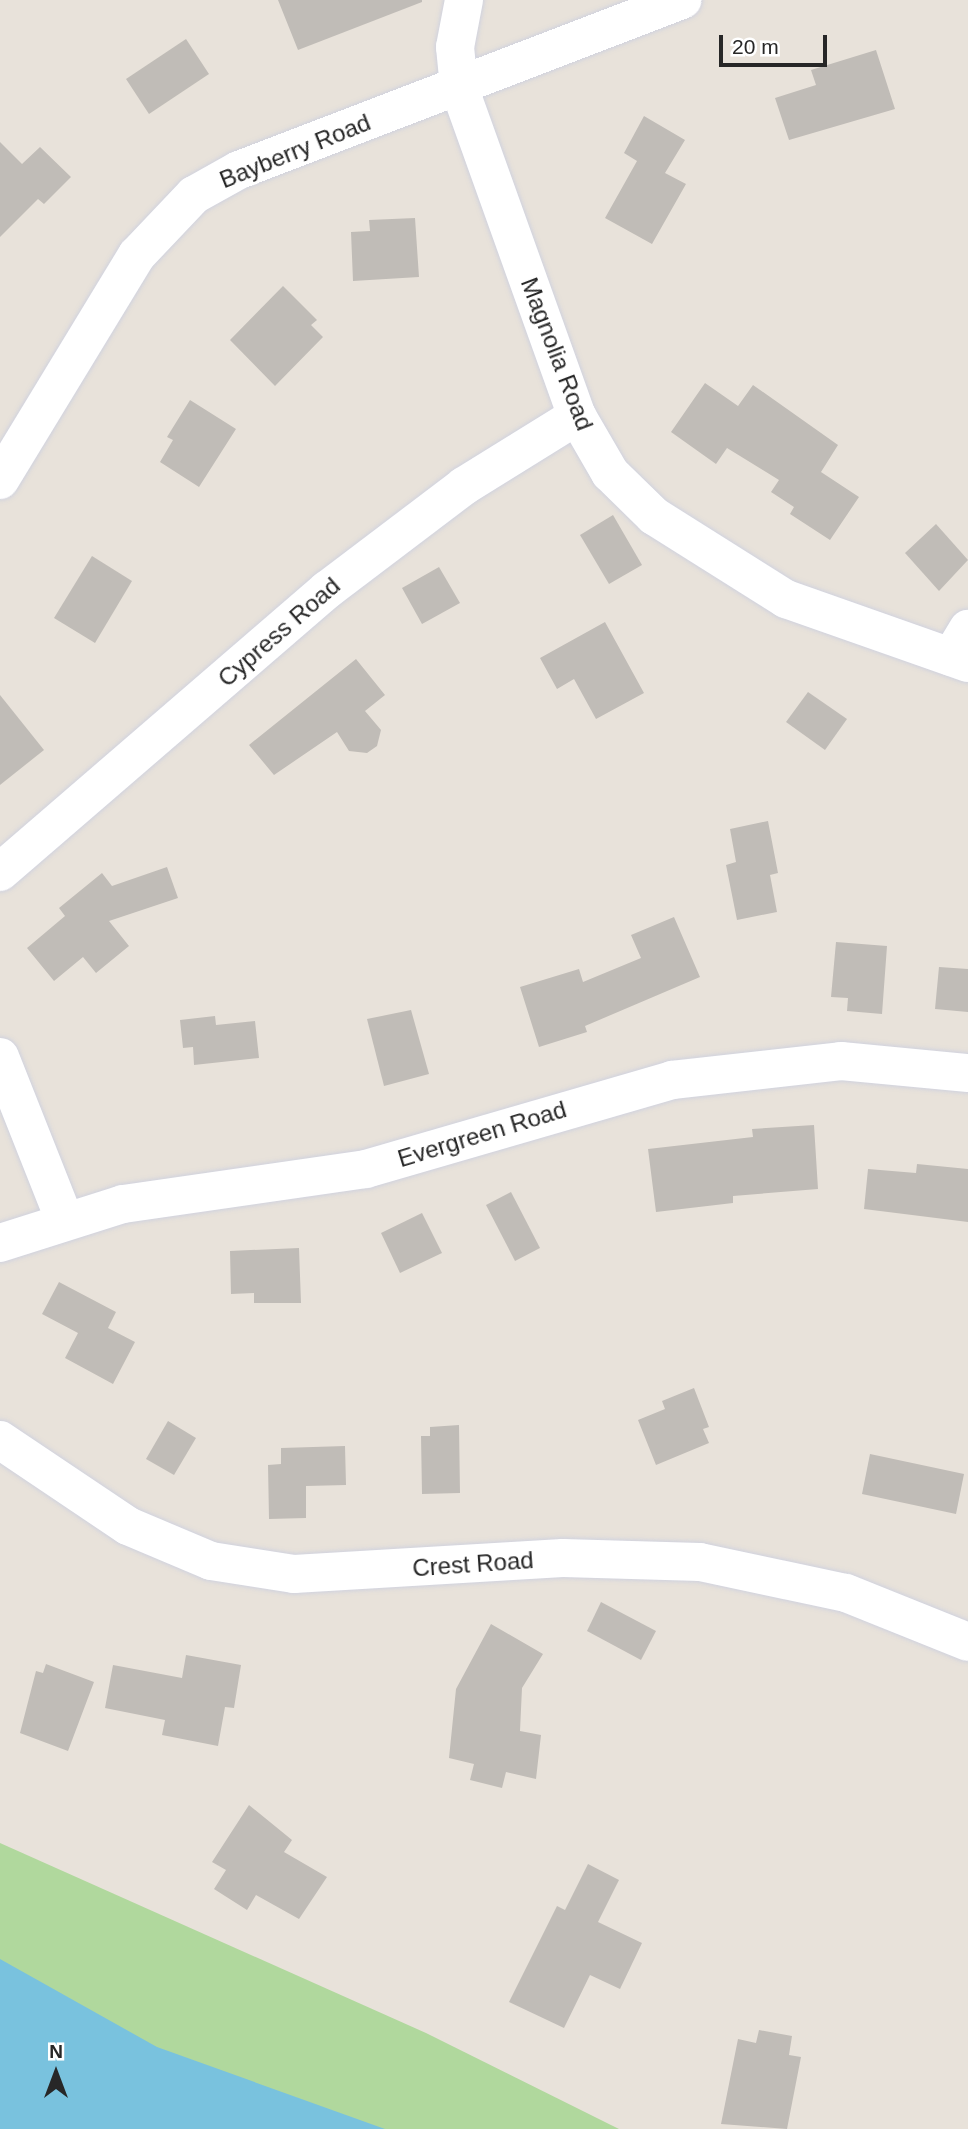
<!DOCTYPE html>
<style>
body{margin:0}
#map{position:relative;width:968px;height:2129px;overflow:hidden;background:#e8e2da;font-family:Helvetica,sans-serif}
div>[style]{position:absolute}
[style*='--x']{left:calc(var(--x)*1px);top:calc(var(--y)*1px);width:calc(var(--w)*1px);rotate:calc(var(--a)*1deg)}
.green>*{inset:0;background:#b0d89d}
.water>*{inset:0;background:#79c2de}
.building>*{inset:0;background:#c0bcb7}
.roads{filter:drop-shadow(0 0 2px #d0d2de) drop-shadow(0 0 2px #d0d2de)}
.minor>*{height:38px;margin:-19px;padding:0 19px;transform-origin:19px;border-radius:19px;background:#fff}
span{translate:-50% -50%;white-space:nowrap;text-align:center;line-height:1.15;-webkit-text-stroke:6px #fff;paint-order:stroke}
.street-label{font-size:24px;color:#272727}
.north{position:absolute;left:21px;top:2038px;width:70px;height:70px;-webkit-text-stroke:5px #fff;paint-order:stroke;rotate:0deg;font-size:19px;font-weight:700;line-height:28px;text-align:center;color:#272727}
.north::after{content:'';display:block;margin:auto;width:24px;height:32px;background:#272727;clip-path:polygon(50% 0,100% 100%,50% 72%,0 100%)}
.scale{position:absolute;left:719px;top:35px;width:108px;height:32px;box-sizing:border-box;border:4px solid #272727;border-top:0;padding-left:9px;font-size:21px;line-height:24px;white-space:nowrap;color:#272727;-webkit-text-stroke:5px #fff;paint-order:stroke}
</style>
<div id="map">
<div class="green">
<div style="clip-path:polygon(0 1843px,426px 2033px,619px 2129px,0 2129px)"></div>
</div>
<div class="water">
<div style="clip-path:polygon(0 1959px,157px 2047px,385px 2129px,0 2129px)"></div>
</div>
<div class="building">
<div style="clip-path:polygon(278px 0,422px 0,422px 2px,298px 50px)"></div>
<div style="clip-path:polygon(186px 39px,209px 74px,149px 114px,126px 79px)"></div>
<div style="clip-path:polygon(876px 50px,895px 109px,789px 140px,775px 98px,816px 85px,811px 70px)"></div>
<div style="clip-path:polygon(644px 116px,685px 140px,665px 173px,686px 184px,652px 244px,605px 218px,637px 161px,624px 153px)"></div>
<div style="clip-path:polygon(0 142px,22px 164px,40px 147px,71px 177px,44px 204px,38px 199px,0 237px)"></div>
<div style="clip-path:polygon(415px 218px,419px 277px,353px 281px,351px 232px,370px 231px,369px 220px)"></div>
<div style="clip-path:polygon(283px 286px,317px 320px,311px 325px,323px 337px,275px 386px,230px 340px)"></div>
<div style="clip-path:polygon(705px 383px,738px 406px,753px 385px,838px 445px,821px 472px,859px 497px,830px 540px,790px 514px,794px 507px,771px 492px,779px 480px,727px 448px,716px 464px,671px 432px)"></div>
<div style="clip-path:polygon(190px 400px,236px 429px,199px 487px,160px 462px,173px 440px,167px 437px)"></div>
<div style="clip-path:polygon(613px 515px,642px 565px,609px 584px,580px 535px)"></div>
<div style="clip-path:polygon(936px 524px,968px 560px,939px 591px,905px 553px)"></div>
<div style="clip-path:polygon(92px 556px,132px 581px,95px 643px,54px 618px)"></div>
<div style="clip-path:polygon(439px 567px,460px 603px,422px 624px,402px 588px)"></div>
<div style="clip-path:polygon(605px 622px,644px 693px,596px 719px,574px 679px,557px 689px,540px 658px)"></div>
<div style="clip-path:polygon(356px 659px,385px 695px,365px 711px,381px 730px,377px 746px,367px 753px,349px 751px,337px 732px,274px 775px,249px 745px)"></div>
<div style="clip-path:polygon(808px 692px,847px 719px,825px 750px,786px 722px)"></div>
<div style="clip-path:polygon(0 695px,44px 750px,0 785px)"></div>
<div style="clip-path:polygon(768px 821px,778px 873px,770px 875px,777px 912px,737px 920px,726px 865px,736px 862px,730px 829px)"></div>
<div style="clip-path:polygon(167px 867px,178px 898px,109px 921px,129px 946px,96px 973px,83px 957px,54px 981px,27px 948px,65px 916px,59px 908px,102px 873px,112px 886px)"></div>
<div style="clip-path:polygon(674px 917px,700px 977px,585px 1026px,587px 1032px,539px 1047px,520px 987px,579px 969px,583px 982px,641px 958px,631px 935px)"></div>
<div style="clip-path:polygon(836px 942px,887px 946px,882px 1014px,847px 1011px,848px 998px,831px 997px)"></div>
<div style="clip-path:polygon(939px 967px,968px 969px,968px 1012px,935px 1009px)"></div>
<div style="clip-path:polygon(411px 1010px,429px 1074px,384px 1086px,367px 1019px)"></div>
<div style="clip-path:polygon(215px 1016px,216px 1025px,255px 1021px,259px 1058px,194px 1065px,193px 1047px,183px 1048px,180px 1020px)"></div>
<div style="clip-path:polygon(814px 1125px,818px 1189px,733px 1196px,733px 1203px,656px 1212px,648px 1149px,753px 1137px,752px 1129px)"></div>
<div style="clip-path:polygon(917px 1164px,968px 1169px,968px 1222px,864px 1209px,868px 1169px,916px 1173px)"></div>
<div style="clip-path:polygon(511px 1192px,540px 1248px,515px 1261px,486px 1205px)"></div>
<div style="clip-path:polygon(422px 1213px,442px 1253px,400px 1273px,381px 1233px)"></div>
<div style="clip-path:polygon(299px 1248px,301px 1303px,254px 1303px,254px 1293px,231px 1294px,230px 1251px)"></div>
<div style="clip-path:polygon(59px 1282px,116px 1312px,108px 1328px,135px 1342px,113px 1384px,65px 1358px,78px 1333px,42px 1314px)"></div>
<div style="clip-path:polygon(694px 1388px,709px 1427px,703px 1429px,709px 1443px,656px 1465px,638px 1420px,665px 1409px,662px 1401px)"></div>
<div style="clip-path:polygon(168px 1421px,196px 1438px,174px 1475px,146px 1459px)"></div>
<div style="clip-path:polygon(459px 1425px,460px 1493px,422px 1494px,421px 1436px,430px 1436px,430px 1427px)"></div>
<div style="clip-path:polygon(345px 1446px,346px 1485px,306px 1486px,306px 1518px,269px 1519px,268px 1465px,281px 1464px,281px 1448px)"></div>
<div style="clip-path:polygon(870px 1454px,964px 1474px,956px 1514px,862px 1494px)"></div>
<div style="clip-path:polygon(601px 1602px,656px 1631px,641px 1660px,587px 1631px)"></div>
<div style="clip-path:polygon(491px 1624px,543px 1654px,522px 1688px,520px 1731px,541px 1735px,536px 1779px,506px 1772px,502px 1788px,470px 1780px,474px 1764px,449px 1758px,456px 1689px)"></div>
<div style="clip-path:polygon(186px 1655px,241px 1665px,234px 1708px,225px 1707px,218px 1746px,162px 1735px,165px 1720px,105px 1708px,113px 1665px,182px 1678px)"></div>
<div style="clip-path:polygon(46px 1664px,94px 1682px,68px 1751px,20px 1733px,36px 1671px,43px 1673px)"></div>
<div style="clip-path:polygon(249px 1805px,292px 1840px,284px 1852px,327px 1877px,299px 1919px,256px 1895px,247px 1910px,214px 1889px,226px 1870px,212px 1862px)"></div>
<div style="clip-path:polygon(588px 1864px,619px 1880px,598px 1922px,642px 1943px,620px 1989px,590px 1975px,564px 2028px,509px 2002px,557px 1906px,565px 1910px)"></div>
<div style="clip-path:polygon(759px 2030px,792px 2036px,789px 2055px,801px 2057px,787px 2129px,721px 2124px,738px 2039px,756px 2043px)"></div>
</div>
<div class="roads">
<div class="minor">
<div style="--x:464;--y:0;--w:48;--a:100.8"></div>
<div style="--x:455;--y:47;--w:40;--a:84.3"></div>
<div style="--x:459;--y:87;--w:350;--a:70.3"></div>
<div style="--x:577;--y:416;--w:66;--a:59.9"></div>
<div style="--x:610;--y:473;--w:62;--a:44.3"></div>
<div style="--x:654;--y:516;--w:156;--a:32.2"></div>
<div style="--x:786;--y:599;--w:193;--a:19.4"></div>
<div style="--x:0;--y:480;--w:263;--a:-58.7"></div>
<div style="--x:137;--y:255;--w:83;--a:-46.5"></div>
<div style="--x:194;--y:195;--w:51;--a:-29.1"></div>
<div style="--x:239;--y:170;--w:475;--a:-21"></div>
<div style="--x:951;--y:657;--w:33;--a:-59"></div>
<div style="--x:0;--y:872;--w:432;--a:-40.8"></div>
<div style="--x:327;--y:590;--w:172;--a:-37.2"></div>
<div style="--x:464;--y:486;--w:133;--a:-31.8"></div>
<div style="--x:0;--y:1057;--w:174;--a:68.4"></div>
<div style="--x:0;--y:1243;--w:129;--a:-17.6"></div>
<div style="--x:123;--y:1204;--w:246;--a:-8.2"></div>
<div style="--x:366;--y:1169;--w:319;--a:-16.2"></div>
<div style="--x:672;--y:1080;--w:170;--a:-6.4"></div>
<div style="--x:841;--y:1061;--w:128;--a:5.4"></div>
<div style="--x:0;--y:1440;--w:154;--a:33.9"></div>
<div style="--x:128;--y:1526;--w:90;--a:22.9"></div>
<div style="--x:211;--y:1561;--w:84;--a:8.9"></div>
<div style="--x:294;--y:1574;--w:269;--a:-3.4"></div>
<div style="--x:563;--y:1558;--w:137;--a:1.7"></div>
<div style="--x:700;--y:1562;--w:149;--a:12"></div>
<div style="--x:846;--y:1593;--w:131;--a:21.9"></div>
</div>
</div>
<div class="street-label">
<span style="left:295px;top:151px;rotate:-22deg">Bayberry Road</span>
<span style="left:557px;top:354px;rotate:69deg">Magnolia Road</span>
<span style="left:279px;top:632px;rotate:-41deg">Cypress Road</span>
<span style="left:482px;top:1134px;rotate:-17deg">Evergreen Road</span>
<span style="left:473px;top:1564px;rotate:-4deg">Crest Road</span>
</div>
<div class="north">N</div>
<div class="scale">20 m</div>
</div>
